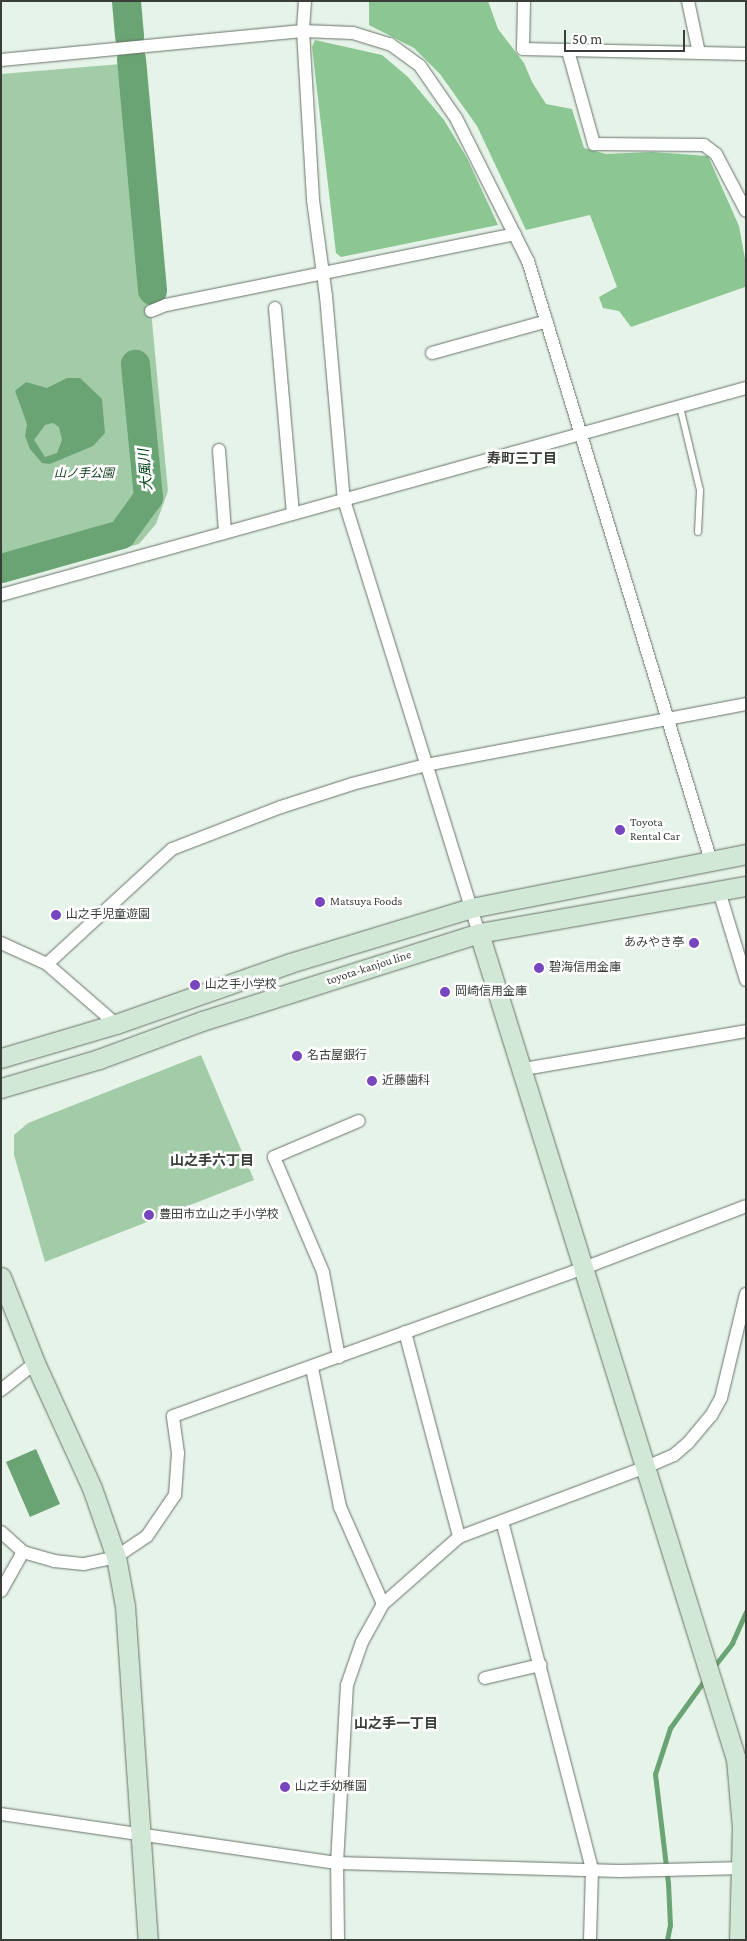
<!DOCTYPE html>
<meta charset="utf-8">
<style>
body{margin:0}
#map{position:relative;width:747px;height:1941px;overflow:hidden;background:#e6f3e8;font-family:"Crimson Pro","Noto Sans JP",serif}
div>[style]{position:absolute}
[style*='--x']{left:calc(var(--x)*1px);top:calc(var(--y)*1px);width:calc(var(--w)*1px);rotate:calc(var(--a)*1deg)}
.green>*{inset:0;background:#a2cca8}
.forest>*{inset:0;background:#8bc693}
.water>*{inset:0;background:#6ba474}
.stream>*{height:5px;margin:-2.5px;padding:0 2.5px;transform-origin:2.5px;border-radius:2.5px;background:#6ba474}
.river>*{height:29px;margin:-14.5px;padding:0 14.5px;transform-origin:14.5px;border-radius:14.5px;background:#6ba474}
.roads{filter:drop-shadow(0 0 1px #687369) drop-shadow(0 0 1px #687369)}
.lane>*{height:6px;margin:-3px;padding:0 3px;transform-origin:3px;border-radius:3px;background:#fff}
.street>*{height:12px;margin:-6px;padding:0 6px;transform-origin:6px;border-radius:6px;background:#fff}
.secondary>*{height:19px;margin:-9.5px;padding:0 9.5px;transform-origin:9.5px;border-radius:9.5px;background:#d2e8d6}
.dots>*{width:14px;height:14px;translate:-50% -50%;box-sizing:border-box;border:2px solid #fff;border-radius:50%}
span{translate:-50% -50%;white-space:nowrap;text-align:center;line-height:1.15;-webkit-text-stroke:5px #fff;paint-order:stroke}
.park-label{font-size:12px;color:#0b3717;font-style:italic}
.poi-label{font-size:12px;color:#393e39}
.left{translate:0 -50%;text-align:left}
.right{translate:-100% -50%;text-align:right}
.street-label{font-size:12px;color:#393e39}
.neighbourhood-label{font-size:14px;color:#393e39;font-weight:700}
.water-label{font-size:14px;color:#004518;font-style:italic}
.frame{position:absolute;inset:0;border:2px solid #393e39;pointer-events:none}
.scale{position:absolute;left:564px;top:30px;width:121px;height:22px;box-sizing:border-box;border:2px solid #393e39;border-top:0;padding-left:6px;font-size:15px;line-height:18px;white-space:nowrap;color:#393e39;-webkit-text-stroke:4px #fff;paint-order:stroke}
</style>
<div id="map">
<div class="green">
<div style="clip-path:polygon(121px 64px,151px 311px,168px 491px,156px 524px,139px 544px,1px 582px,1px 74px)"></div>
<div style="clip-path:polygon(201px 1055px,254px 1180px,45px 1262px,14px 1155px,14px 1135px,28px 1123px)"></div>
</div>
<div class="forest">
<div style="clip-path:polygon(369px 1px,488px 1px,498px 29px,524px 63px,532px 82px,546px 104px,572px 109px,584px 148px,606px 154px,652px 152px,708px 156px,739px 226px,746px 264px,745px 287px,631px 327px,619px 311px,603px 308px,599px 297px,617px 287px,590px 215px,526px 230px,477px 126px,440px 74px,414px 48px,369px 25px)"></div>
<div style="clip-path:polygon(315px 40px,382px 55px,408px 77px,444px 120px,467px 158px,498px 225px,341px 257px,336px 253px,312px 47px)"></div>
</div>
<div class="water">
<div style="clip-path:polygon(evenodd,67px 378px,80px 378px,102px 399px,105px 433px,93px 446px,50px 464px,42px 463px,30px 449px,25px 436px,27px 424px,15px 391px,26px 382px,47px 388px,67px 378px,53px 423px,59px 427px,62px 440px,57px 453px,45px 457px,34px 440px,45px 425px,53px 423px)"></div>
<div style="clip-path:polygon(36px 1449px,60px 1504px,30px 1517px,6px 1462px)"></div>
</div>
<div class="stream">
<div style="--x:712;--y:1669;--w:33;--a:-52"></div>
<div style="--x:732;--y:1643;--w:34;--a:-66"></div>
<div style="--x:667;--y:1940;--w:15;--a:-79"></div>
<div style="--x:670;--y:1925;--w:42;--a:-92.7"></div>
<div style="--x:668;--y:1883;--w:110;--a:-96.8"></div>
<div style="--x:655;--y:1774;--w:48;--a:-71.9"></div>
<div style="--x:670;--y:1728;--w:62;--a:-54.2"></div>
</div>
<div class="river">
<div style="--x:126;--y:1;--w:35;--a:85"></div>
<div style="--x:131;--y:59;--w:232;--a:84.8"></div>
<div style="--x:1;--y:568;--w:125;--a:-15.8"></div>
<div style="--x:121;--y:534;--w:46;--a:-53.9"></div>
<div style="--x:148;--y:497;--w:134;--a:-95.6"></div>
</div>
<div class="roads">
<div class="lane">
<div style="--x:680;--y:407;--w:85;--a:76.5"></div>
<div style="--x:700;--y:490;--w:42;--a:92.7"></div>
</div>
<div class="street">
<div style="--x:305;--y:1;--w:30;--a:94"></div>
<div style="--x:303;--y:31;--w:169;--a:86.6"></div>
<div style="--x:313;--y:200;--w:97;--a:82.3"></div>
<div style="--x:326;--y:296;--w:205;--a:85"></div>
<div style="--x:344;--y:500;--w:454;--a:72.7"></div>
<div style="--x:524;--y:1;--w:48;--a:91.2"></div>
<div style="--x:523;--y:49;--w:223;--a:1.3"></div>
<div style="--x:688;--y:1;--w:53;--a:78.1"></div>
<div style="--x:568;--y:51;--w:97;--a:74.4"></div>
<div style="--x:594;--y:144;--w:110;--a:0.5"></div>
<div style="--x:704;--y:145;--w:15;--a:37"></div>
<div style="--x:716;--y:154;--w:64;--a:62.2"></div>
<div style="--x:1;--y:60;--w:303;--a:-5.5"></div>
<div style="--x:303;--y:31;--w:50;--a:2.3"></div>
<div style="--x:353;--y:33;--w:39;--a:17"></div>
<div style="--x:390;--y:44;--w:37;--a:36"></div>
<div style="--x:420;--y:66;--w:63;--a:55.3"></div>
<div style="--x:456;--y:118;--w:160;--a:63.3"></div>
<div style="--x:528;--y:261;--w:627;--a:73.04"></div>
<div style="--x:275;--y:308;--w:206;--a:85"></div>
<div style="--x:151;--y:311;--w:16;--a:-22"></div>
<div style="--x:166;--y:305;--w:356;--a:-11.5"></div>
<div style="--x:432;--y:353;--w:119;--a:-15.5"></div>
<div style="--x:219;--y:450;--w:82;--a:85.8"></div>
<div style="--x:1;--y:595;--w:773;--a:-15.53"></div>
<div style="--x:719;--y:891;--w:93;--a:73.1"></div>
<div style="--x:1;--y:943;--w:51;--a:24.5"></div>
<div style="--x:47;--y:964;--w:91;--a:41"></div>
<div style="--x:47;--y:964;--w:170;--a:-42.6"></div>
<div style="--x:172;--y:849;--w:117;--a:-21.1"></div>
<div style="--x:281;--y:807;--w:75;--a:-17.9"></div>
<div style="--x:352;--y:784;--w:76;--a:-14.4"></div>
<div style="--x:426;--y:765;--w:326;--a:-10.8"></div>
<div style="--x:524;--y:1069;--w:225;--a:-9.7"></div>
<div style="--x:405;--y:1332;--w:212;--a:75.2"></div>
<div style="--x:339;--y:1357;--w:86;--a:-100.7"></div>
<div style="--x:323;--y:1272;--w:125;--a:-113.1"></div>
<div style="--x:274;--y:1157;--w:92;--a:-23"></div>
<div style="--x:312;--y:1368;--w:142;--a:78.6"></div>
<div style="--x:340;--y:1507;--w:106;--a:66.1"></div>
<div style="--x:1;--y:1390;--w:43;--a:-38.5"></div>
<div style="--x:502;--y:1521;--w:359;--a:75.5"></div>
<div style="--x:592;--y:1869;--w:71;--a:91.6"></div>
<div style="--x:1;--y:1532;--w:30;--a:42"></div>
<div style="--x:23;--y:1552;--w:32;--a:16"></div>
<div style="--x:54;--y:1561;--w:30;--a:6"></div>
<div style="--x:84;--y:1564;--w:33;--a:-12"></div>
<div style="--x:116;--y:1557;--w:37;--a:-34"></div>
<div style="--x:147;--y:1536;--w:50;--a:-55.7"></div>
<div style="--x:175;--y:1495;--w:42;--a:-85.9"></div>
<div style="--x:178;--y:1453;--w:37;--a:-98"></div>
<div style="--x:173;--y:1416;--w:437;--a:-19.8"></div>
<div style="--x:584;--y:1268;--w:173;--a:-20.9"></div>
<div style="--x:1;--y:1591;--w:45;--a:-60.6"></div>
<div style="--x:485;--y:1678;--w:57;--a:-13.3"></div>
<div style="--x:1;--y:1814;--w:340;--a:8.3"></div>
<div style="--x:337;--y:1863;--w:283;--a:1.6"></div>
<div style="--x:620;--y:1871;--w:126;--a:-1.4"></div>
<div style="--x:338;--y:1940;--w:77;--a:-90.7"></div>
<div style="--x:337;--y:1863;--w:178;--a:-86.8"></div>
<div style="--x:347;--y:1685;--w:46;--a:-70.8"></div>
<div style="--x:362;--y:1642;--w:43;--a:-61.1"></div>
<div style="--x:383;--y:1604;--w:101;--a:-41.4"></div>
<div style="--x:459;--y:1537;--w:200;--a:-20.5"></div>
<div style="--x:646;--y:1467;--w:30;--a:-23"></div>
<div style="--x:674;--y:1455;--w:18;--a:-41"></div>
<div style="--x:688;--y:1443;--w:35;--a:-50"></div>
<div style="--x:711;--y:1416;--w:21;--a:-61"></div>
<div style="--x:721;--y:1398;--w:107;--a:-76.5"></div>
</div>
<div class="secondary">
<div style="--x:479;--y:933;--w:865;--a:72.72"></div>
<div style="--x:736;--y:1759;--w:68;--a:85"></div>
<div style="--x:742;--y:1827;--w:113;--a:91.5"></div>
<div style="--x:1;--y:1058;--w:120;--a:-16.5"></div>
<div style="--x:116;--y:1024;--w:184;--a:-19.3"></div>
<div style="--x:290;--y:963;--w:189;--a:-16.9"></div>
<div style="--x:471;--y:908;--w:280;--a:-11.1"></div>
<div style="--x:1;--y:1088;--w:102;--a:-16.5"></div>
<div style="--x:99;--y:1059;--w:110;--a:-20.3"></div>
<div style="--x:202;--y:1021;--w:291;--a:-17.6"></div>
<div style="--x:479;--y:933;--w:271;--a:-10"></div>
<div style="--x:1;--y:1277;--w:92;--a:68.4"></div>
<div style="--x:35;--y:1363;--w:137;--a:65.5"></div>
<div style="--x:92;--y:1488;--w:73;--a:70.8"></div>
<div style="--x:116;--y:1557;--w:50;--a:79.6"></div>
<div style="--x:125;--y:1606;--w:335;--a:86.1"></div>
</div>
</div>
<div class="dots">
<div style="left:620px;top:830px;background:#7746be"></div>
<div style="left:320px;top:902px;background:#7746be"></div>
<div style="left:56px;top:915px;background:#7746be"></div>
<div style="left:694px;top:943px;background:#7746be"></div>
<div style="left:539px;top:968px;background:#7746be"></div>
<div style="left:195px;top:985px;background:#7746be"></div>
<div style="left:445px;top:992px;background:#7746be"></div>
<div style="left:297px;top:1056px;background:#7746be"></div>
<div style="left:372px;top:1081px;background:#7746be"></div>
<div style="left:149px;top:1215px;background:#7746be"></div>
<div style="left:285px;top:1787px;background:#7746be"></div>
</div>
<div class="park-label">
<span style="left:84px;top:474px">山ノ手公園</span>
</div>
<div class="poi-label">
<span class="left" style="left:630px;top:830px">Toyota<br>Rental Car</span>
<span class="left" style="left:330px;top:902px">Matsuya Foods</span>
<span class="left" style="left:66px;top:915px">山之手児童遊園</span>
<span class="right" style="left:684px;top:943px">あみやき亭</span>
<span class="left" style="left:549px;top:968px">碧海信用金庫</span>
<span class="left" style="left:205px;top:985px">山之手小学校</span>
<span class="left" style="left:455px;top:992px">岡崎信用金庫</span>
<span class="left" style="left:307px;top:1056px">名古屋銀行</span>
<span class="left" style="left:382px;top:1081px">近藤歯科</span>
<span class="left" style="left:159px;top:1215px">豊田市立山之手小学校</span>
<span class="left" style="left:295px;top:1787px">山之手幼稚園</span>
</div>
<div class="street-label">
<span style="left:369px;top:968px;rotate:-18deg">toyota-kanjou line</span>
</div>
<div class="neighbourhood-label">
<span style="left:522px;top:458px">寿町三丁目</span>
<span style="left:212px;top:1160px">山之手六丁目</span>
<span style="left:396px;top:1723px">山之手一丁目</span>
</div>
<div class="water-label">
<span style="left:145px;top:470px;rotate:-95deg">大風川</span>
</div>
<div class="frame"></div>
<div class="scale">50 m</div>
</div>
